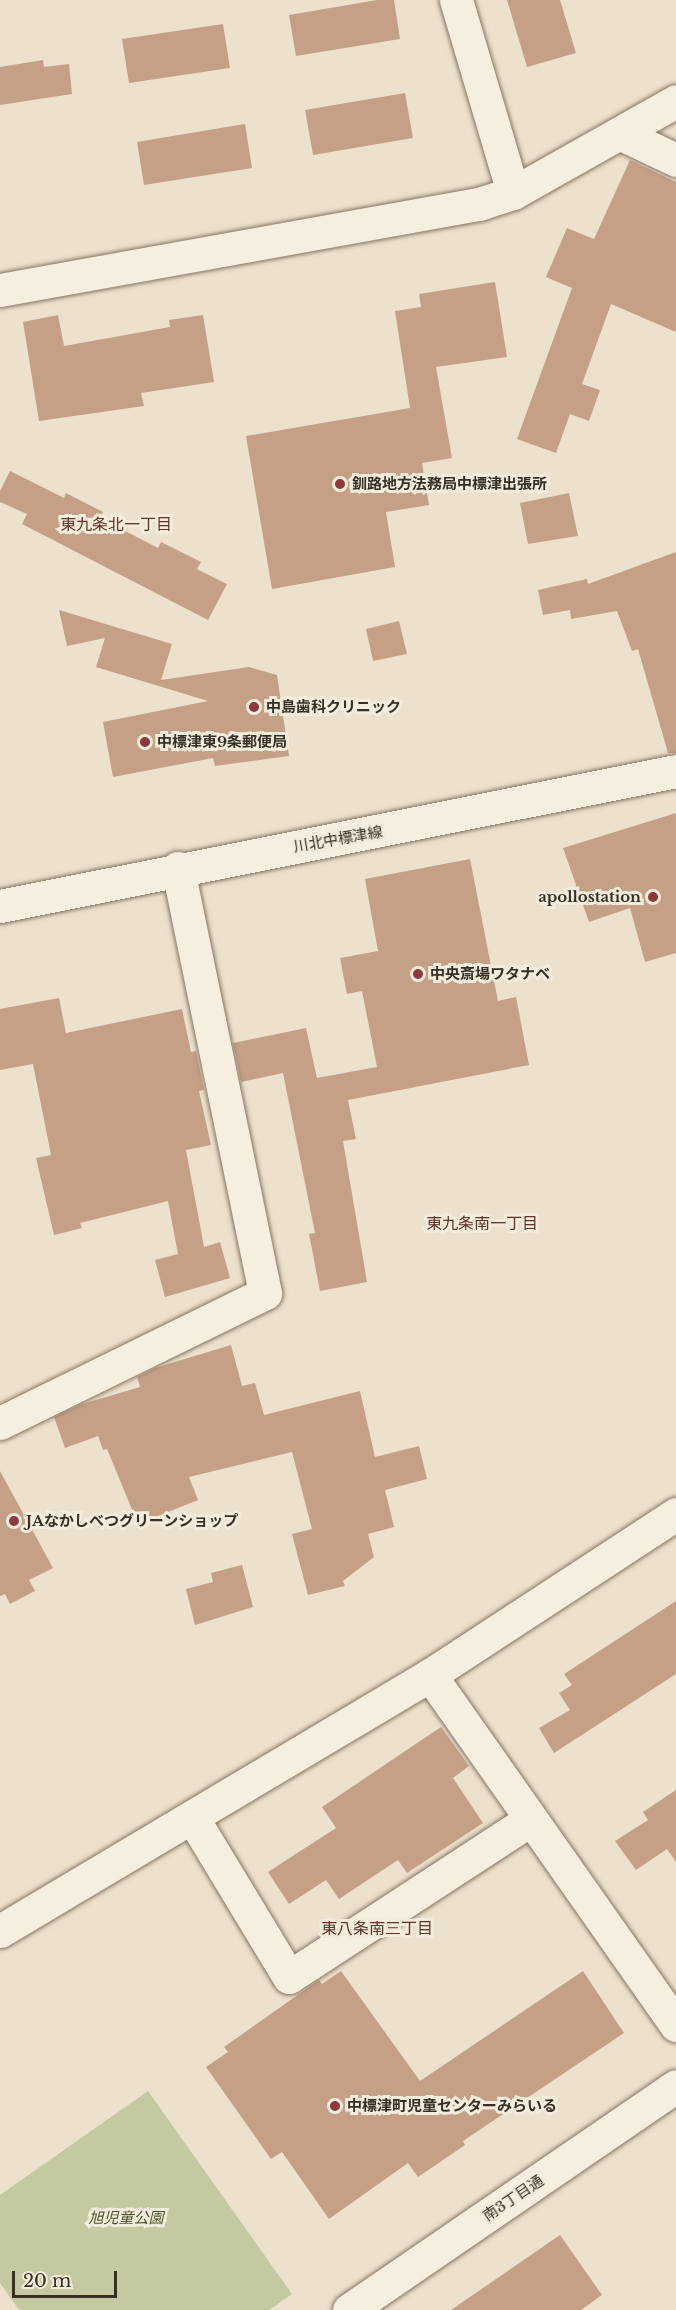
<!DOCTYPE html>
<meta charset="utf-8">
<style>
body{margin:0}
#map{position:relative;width:676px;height:2310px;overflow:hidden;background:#ebe1cd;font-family:"Libre Baskerville","Noto Sans JP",serif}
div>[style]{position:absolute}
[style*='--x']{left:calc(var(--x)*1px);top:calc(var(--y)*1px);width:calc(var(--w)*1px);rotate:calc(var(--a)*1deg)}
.green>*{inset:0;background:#c5c9a1}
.building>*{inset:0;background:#c5a087}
.roads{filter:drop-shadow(0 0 2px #877562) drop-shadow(0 0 2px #877562)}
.street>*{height:33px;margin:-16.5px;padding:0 16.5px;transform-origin:16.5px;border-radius:16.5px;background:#f6efdf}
.secondary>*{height:33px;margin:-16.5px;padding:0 16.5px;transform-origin:16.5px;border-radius:16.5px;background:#f6efdf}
.dots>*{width:16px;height:16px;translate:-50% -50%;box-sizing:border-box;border:3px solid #f3ecdc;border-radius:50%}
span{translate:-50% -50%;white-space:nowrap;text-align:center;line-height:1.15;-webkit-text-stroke:6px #f3ecdc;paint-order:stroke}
.poi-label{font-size:15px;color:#392e23;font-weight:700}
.left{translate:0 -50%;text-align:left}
.right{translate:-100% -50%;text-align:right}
.street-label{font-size:15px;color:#392e23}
.park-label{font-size:15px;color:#4a542c;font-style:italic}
.neighbourhood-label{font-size:16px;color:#613227}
.scale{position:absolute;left:12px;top:2271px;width:105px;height:27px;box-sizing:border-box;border:3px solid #392e23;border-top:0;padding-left:8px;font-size:18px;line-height:21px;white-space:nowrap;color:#392e23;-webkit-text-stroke:4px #f3ecdc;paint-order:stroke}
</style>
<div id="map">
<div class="green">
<div style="clip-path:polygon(148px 2091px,292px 2294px,269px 2310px,19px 2310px,0 2283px,0 2195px)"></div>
</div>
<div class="building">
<div style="clip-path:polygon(377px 0,394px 0,400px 39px,296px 56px,289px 15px)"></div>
<div style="clip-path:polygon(507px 0,560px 0,576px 53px,527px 67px)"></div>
<div style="clip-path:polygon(223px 24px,230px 68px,129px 83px,122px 39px)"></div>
<div style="clip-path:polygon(43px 60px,44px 67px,69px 64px,72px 94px,0 105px,0 67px)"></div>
<div style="clip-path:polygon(405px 93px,413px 138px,313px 155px,305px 110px)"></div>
<div style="clip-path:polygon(245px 124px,252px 168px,144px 185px,137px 142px)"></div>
<div style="clip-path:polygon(630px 160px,676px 182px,676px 332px,611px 304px,582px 384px,600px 390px,589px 421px,570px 414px,556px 453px,517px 439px,572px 288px,546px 277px,567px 228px,594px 239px)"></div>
<div style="clip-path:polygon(495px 282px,507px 357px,436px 367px,452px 458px,422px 463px,429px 505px,386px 512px,395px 567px,272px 589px,246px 436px,410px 408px,395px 311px,421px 307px,419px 294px)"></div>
<div style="clip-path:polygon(58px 315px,64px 346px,170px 327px,169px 320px,203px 315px,214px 382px,141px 393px,144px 406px,39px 421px,23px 322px)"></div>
<div style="clip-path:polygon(10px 471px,64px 498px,66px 493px,103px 512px,100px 518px,158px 548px,161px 542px,201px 562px,197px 569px,227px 584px,208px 620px,22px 524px,27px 514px,0 502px,0 491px)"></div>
<div style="clip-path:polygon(569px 493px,578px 536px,528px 544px,520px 503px)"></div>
<div style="clip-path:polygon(676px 552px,676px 753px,668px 753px,638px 649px,632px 651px,617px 611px,571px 619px,570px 610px,543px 615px,538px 590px,587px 579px,588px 584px)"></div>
<div style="clip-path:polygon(59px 610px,172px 644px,161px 680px,249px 667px,277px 675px,289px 756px,215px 766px,213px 758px,113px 777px,103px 722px,208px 701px,96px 667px,105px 638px,67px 646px)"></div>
<div style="clip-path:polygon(399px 621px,407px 654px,373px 661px,366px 629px)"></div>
<div style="clip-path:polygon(676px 813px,676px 953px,645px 962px,630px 908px,589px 922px,563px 848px)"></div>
<div style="clip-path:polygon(470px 859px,498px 1001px,516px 997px,529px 1065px,348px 1100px,356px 1139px,343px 1141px,367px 1282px,320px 1291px,309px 1234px,315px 1233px,283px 1073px,241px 1082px,233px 1043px,306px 1028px,317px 1078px,377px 1067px,362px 991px,347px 994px,340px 958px,378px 951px,365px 879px)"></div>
<div style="clip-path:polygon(59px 998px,66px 1033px,182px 1009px,191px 1052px,196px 1051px,204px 1090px,199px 1091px,211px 1145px,186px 1150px,204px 1247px,220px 1242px,230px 1278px,165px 1297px,155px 1260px,178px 1254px,168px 1201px,80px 1223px,82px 1228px,54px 1235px,36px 1158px,51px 1155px,33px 1064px,0 1070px,0 1009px)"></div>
<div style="clip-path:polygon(231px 1345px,242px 1386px,255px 1383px,264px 1415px,360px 1391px,375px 1457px,419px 1446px,427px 1479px,385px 1490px,394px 1527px,368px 1534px,374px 1557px,343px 1581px,345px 1586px,308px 1595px,292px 1534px,312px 1529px,292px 1452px,189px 1477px,198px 1500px,138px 1524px,107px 1449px,103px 1450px,98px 1436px,65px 1448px,54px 1417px,82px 1404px,140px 1387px,137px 1377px,155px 1368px)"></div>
<div style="clip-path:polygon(0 1471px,53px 1568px,29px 1580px,35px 1591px,10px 1604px,5px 1594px,0 1596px)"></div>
<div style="clip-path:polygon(242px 1565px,253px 1607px,195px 1625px,186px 1589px,213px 1582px,211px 1573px)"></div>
<div style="clip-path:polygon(676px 1601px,676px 1674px,554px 1753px,539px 1728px,570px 1710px,559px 1693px,572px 1685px,564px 1674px)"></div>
<div style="clip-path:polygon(441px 1727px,469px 1766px,453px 1778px,483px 1823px,407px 1873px,398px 1860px,339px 1899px,326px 1880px,289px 1904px,268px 1872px,336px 1828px,322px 1807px)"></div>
<div style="clip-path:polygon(676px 1790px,676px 1862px,667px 1849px,636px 1870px,615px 1841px,648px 1820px,643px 1812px)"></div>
<div style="clip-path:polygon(341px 1971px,420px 2081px,583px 1971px,624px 2033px,463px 2141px,465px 2145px,418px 2177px,408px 2163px,329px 2219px,282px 2152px,271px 2159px,206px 2067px,228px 2052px,224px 2047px,319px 1980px,322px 1984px)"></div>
<div style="clip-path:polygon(560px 2235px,602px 2295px,581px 2310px,451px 2310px)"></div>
</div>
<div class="roads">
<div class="street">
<div style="--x:456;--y:0;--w:201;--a:73.5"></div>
<div style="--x:621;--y:134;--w:61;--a:25.3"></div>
<div style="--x:0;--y:290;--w:487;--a:-10.2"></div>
<div style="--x:479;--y:204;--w:36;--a:-18"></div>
<div style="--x:513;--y:193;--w:187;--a:-29.4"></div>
<div style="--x:0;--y:1423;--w:295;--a:-26.1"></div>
<div style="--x:265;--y:1293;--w:434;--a:-101.6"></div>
<div style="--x:430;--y:1675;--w:428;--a:54.9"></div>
<div style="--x:192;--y:1817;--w:187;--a:58.8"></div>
<div style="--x:289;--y:1977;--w:289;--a:-33.1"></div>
<div style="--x:0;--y:1931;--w:500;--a:-30.77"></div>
<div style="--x:430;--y:1675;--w:294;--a:-33.2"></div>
</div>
<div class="secondary">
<div style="--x:0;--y:906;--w:689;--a:-11.29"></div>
<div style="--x:349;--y:2310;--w:396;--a:-34.4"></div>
</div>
</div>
<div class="dots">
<div style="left:340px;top:484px;background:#90383a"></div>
<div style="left:254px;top:707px;background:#90383a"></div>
<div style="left:145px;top:742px;background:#90383a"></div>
<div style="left:653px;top:897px;background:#90383a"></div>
<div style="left:418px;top:974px;background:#90383a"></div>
<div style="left:14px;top:1521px;background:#90383a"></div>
<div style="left:335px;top:2106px;background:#90383a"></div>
</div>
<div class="poi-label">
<span class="left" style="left:352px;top:484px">釧路地方法務局中標津出張所</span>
<span class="left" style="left:266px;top:707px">中島歯科クリニック</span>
<span class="left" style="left:157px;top:742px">中標津東9条郵便局</span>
<span class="right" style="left:641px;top:897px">apollostation</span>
<span class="left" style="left:430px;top:974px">中央斎場ワタナベ</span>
<span class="left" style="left:26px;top:1521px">JAなかしべつグリーンショップ</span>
<span class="left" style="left:347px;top:2106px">中標津町児童センターみらいる</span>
</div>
<div class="street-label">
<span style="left:338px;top:839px;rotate:-10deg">川北中標津線</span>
<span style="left:513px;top:2198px;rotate:-34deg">南3丁目通</span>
</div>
<div class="park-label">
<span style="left:126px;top:2218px">旭児童公園</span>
</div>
<div class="neighbourhood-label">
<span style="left:116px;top:524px">東九条北一丁目</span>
<span style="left:482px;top:1223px">東九条南一丁目</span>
<span style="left:377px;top:1928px">東八条南三丁目</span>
</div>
<div class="scale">20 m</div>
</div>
